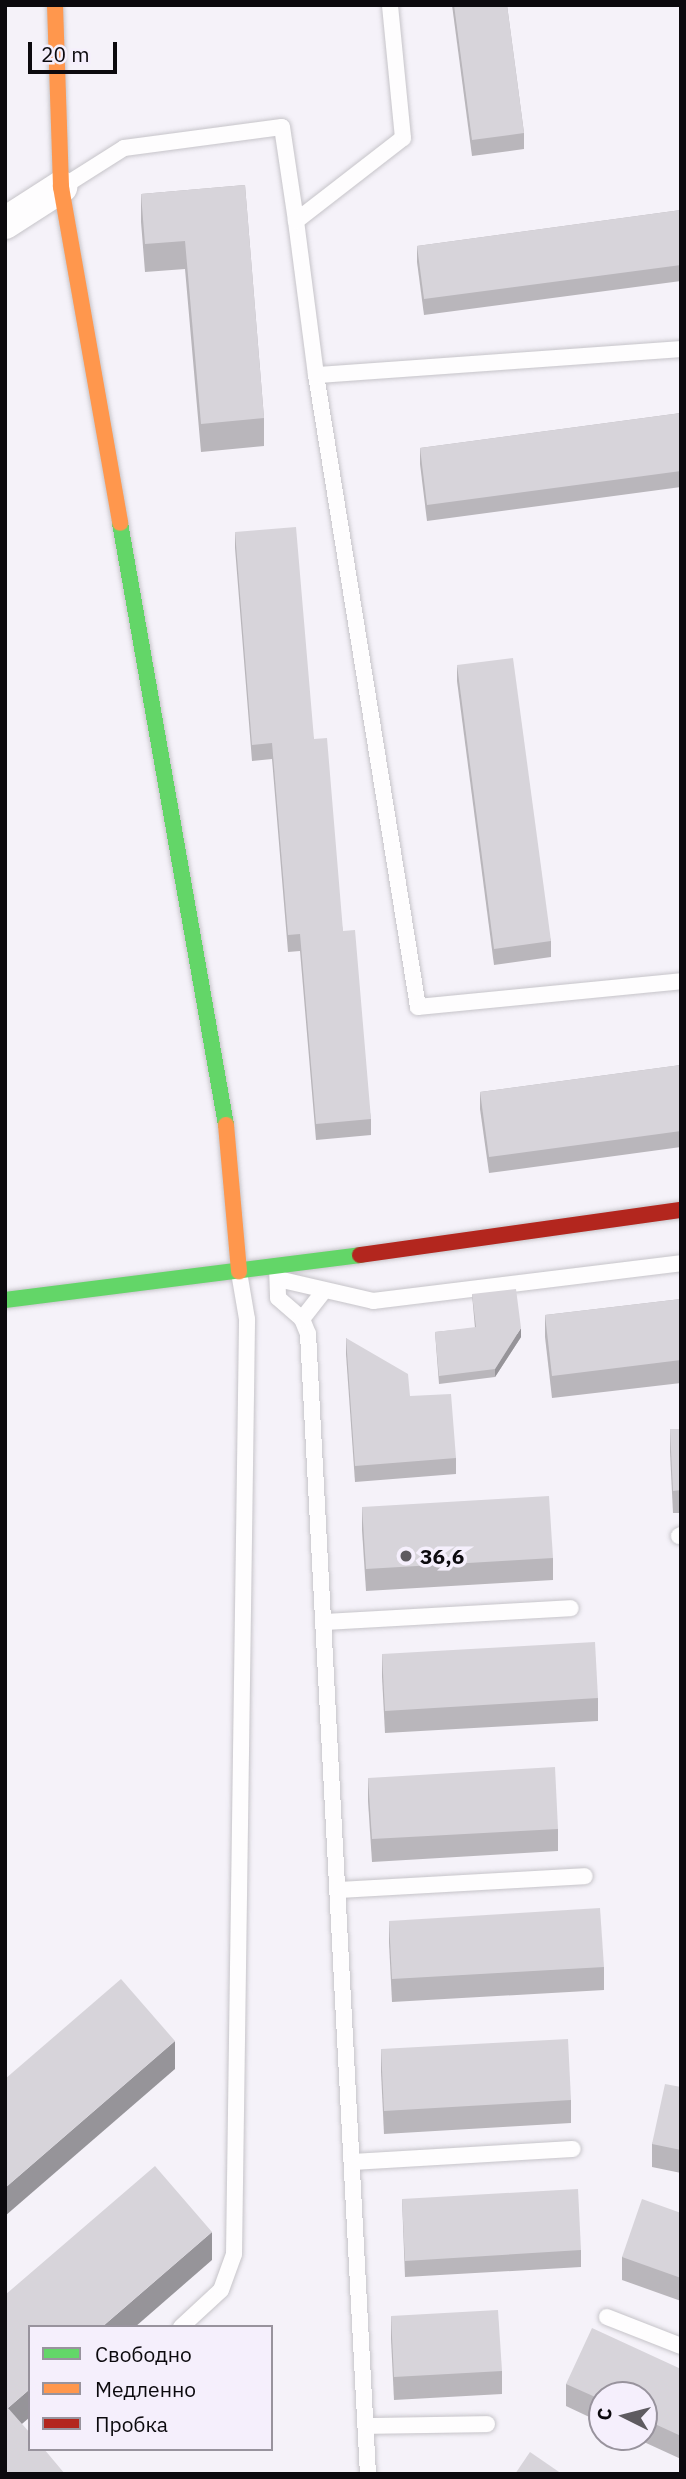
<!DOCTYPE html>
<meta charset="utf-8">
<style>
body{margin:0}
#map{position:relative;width:686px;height:2479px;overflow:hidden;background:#f5f2f9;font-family:"IBM Plex Sans",sans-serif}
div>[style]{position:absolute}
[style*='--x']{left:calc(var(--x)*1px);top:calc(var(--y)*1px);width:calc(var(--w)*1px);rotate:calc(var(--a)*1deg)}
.roads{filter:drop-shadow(0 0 2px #c6c4c9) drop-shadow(0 0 2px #c6c4c9)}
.lane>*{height:16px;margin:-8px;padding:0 8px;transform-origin:8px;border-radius:8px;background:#fefdfe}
.street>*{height:32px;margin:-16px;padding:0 16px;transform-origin:16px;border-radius:16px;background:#fefdfe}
.fast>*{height:16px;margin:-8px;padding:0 8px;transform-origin:8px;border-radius:8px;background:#63d668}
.slow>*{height:16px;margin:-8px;padding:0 8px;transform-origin:8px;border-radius:8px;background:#ff974d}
.jam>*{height:16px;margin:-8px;padding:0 8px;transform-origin:8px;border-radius:8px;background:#b3261e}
.wall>*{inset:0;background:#b9b6bb}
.shaded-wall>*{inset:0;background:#969499}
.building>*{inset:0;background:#d7d4da}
.dots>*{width:19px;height:19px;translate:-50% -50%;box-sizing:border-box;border:4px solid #f5effc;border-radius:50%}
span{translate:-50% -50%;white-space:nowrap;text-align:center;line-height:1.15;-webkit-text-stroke:7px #f5effc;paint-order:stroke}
.poi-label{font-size:21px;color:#0c0a0e;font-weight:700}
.left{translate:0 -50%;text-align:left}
.frame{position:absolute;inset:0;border:7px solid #0c0a0e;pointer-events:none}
.legend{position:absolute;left:28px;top:2325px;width:245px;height:126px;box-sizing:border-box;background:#f5effc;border:2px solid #98939d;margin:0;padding:9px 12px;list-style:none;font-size:21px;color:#0c0a0e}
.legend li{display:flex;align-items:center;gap:14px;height:35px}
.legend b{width:35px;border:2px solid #98939d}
.north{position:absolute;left:588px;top:2381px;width:70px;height:70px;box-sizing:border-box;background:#f5effc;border:2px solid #98939d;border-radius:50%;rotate:276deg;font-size:19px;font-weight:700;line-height:28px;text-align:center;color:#0c0a0e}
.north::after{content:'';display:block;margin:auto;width:24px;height:32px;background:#5e5b60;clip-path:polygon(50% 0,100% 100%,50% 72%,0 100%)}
.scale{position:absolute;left:28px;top:42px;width:89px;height:32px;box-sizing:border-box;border:4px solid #0c0a0e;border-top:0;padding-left:9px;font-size:21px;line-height:24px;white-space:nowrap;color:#0c0a0e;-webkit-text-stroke:5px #f5effc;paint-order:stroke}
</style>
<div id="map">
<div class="roads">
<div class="lane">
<div style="--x:64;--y:186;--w:71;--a:-32.3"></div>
<div style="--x:124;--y:148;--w:159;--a:-7.6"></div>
<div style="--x:282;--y:127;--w:95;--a:81.5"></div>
<div style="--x:681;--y:349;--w:366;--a:175.9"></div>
<div style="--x:316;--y:375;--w:640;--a:80.83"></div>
<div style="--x:418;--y:1007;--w:264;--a:-5.6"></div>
<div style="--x:316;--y:375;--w:155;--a:-97.4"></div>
<div style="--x:296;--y:221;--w:135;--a:-37.8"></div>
<div style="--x:403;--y:138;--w:134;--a:-95.6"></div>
<div style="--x:277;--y:1267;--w:31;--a:88"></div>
<div style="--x:278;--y:1298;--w:32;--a:41"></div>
<div style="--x:302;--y:1319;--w:16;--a:68"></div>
<div style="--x:308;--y:1334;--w:1142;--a:86.99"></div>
<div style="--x:278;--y:1279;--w:98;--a:13"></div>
<div style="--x:373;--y:1301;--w:310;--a:-7"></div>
<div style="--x:302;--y:1319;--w:36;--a:-52"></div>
<div style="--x:679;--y:1536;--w:2;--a:-27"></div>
<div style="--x:324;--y:1622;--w:247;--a:-3.2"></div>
<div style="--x:338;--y:1890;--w:247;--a:-3.2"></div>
<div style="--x:352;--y:2162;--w:221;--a:-3.4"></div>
<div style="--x:607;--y:2317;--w:79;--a:21.4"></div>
<div style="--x:181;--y:2327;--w:54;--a:-42.8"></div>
<div style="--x:221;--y:2290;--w:38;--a:-70"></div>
<div style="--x:234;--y:2254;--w:935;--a:-89.2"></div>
<div style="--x:247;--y:1319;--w:48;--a:-99.7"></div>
<div style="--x:366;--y:2426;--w:121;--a:-0.9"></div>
</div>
<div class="street">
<div style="--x:5;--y:223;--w:67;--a:-32.7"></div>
</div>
<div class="fast">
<div style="--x:120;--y:523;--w:611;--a:80.01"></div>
<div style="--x:5;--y:1300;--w:358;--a:-7.2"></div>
</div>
<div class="slow">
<div style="--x:55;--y:5;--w:182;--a:88.1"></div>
<div style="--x:61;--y:187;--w:341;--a:80"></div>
<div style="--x:226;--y:1125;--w:147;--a:84.9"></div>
</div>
<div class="jam">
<div style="--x:360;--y:1255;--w:324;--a:-8"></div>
</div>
</div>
<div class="wall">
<div style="clip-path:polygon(452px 5px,507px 5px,524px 133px,524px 149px,472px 156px)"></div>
<div style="clip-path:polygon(245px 185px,264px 418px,264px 446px,201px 452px,185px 269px,145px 272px,141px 222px,141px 194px)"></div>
<div style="clip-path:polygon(681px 210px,681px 281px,424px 315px,417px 262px,417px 246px)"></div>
<div style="clip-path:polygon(681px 413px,681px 487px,427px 521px,420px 464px,420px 448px)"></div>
<div style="clip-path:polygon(235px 532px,314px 739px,371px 1119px,371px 1135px,316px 1140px,300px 951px,288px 952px,272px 759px,252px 761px,235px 548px)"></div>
<div style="clip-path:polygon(457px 665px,551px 941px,551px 957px,494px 965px,457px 681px)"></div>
<div style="clip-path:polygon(681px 1065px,681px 1147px,489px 1173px,480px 1109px,480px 1092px)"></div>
<div style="clip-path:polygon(472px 1294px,521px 1337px,495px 1377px,439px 1384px,435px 1332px,475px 1328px)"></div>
<div style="clip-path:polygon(681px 1299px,681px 1383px,552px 1398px,545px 1337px,545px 1315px)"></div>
<div style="clip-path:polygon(346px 1338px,410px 1396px,456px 1458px,456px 1474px,355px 1482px,346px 1354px)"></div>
<div style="clip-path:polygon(670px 1429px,681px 1429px,681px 1513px,673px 1513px,670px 1452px)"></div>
<div style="clip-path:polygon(362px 1507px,553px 1558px,553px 1580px,366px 1591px,362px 1530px)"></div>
<div style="clip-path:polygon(382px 1654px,598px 1698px,598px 1721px,385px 1733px,382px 1677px)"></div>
<div style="clip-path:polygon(368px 1778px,558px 1829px,558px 1851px,372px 1862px,368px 1801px)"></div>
<div style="clip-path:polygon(389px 1921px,604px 1967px,604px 1990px,392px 2002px,389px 1943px)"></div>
<div style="clip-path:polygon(381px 2049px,571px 2100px,571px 2123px,384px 2134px,381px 2072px)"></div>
<div style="clip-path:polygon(681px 2087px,681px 2173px,652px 2167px,652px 2144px)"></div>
<div style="clip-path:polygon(402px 2199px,581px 2250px,581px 2267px,405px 2277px)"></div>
<div style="clip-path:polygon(681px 2213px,681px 2301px,622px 2280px,622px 2257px)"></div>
<div style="clip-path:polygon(391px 2316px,502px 2371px,502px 2394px,394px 2400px,391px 2339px)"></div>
<div style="clip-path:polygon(681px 2369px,681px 2459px,633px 2437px,644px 2437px,644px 2395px,602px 2395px,602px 2423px,566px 2406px,566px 2384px)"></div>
</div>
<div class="shaded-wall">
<div style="clip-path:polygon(521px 1328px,521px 1337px,495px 1377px,495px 1369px)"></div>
<div style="clip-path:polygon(175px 2041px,175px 2069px,5px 2216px,5px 2188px)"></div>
<div style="clip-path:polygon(212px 2232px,212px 2260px,135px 2327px,102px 2327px)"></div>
<div style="clip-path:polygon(30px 2389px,30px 2417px,8px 2436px,8px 2408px)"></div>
</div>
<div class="building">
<div style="clip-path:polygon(454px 5px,507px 5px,524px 133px,472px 140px)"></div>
<div style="clip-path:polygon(245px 185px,264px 418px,201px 424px,185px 241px,145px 244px,141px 194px)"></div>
<div style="clip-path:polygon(681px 210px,681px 265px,424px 299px,417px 246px)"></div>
<div style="clip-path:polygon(681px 413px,681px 471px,427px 505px,420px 448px)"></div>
<div style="clip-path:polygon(296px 527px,314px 739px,327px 738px,343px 931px,355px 930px,371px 1119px,316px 1124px,300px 934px,288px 935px,272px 743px,252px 745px,235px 532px)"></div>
<div style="clip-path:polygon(513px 658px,551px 941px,494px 949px,457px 665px)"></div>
<div style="clip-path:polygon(681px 1065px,681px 1131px,489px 1157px,480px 1092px)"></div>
<div style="clip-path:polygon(516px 1289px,521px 1328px,495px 1369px,439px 1376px,435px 1332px,476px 1327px,472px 1294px)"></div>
<div style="clip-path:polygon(681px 1299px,681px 1360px,552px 1376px,545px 1315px)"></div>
<div style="clip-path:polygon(346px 1338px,408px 1374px,410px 1396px,451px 1394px,456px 1458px,355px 1466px)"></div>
<div style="clip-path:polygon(670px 1429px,681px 1429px,681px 1490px,673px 1491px)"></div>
<div style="clip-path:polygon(549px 1496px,553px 1558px,366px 1569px,362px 1507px)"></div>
<div style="clip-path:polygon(595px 1642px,598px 1698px,385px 1711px,382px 1654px)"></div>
<div style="clip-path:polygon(555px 1767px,558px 1829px,372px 1839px,368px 1778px)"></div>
<div style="clip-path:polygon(600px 1908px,604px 1967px,392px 1979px,389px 1921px)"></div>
<div style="clip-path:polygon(121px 1979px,175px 2041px,5px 2188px,5px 2079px)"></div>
<div style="clip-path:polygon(568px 2039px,571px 2100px,384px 2111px,381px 2049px)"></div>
<div style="clip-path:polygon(665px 2084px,681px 2087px,681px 2150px,652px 2144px)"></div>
<div style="clip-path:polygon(155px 2166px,212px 2232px,102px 2327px,30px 2327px,30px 2389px,8px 2408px,30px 2433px,30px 2449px,44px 2449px,65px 2474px,5px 2474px,5px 2295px)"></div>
<div style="clip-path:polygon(578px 2189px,581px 2250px,405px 2261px,402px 2199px)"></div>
<div style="clip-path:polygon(642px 2199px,681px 2213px,681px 2278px,622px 2257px)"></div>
<div style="clip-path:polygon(498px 2310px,502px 2371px,394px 2377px,391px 2316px)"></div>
<div style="clip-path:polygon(592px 2328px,681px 2369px,681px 2436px,644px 2419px,644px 2395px,602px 2395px,602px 2400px,566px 2384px)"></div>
<div style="clip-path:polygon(530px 2452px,562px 2474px,515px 2474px)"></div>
</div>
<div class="dots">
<div style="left:406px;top:1556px;background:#5e5b60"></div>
</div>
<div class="poi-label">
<span class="left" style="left:420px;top:1556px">36,6</span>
</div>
<div class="frame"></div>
<ul class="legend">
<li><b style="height:9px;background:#63d668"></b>Свободно</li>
<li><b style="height:9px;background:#ff974d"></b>Медленно</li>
<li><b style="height:9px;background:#b3261e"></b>Пробка</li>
</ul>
<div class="north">С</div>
<div class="scale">20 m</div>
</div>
